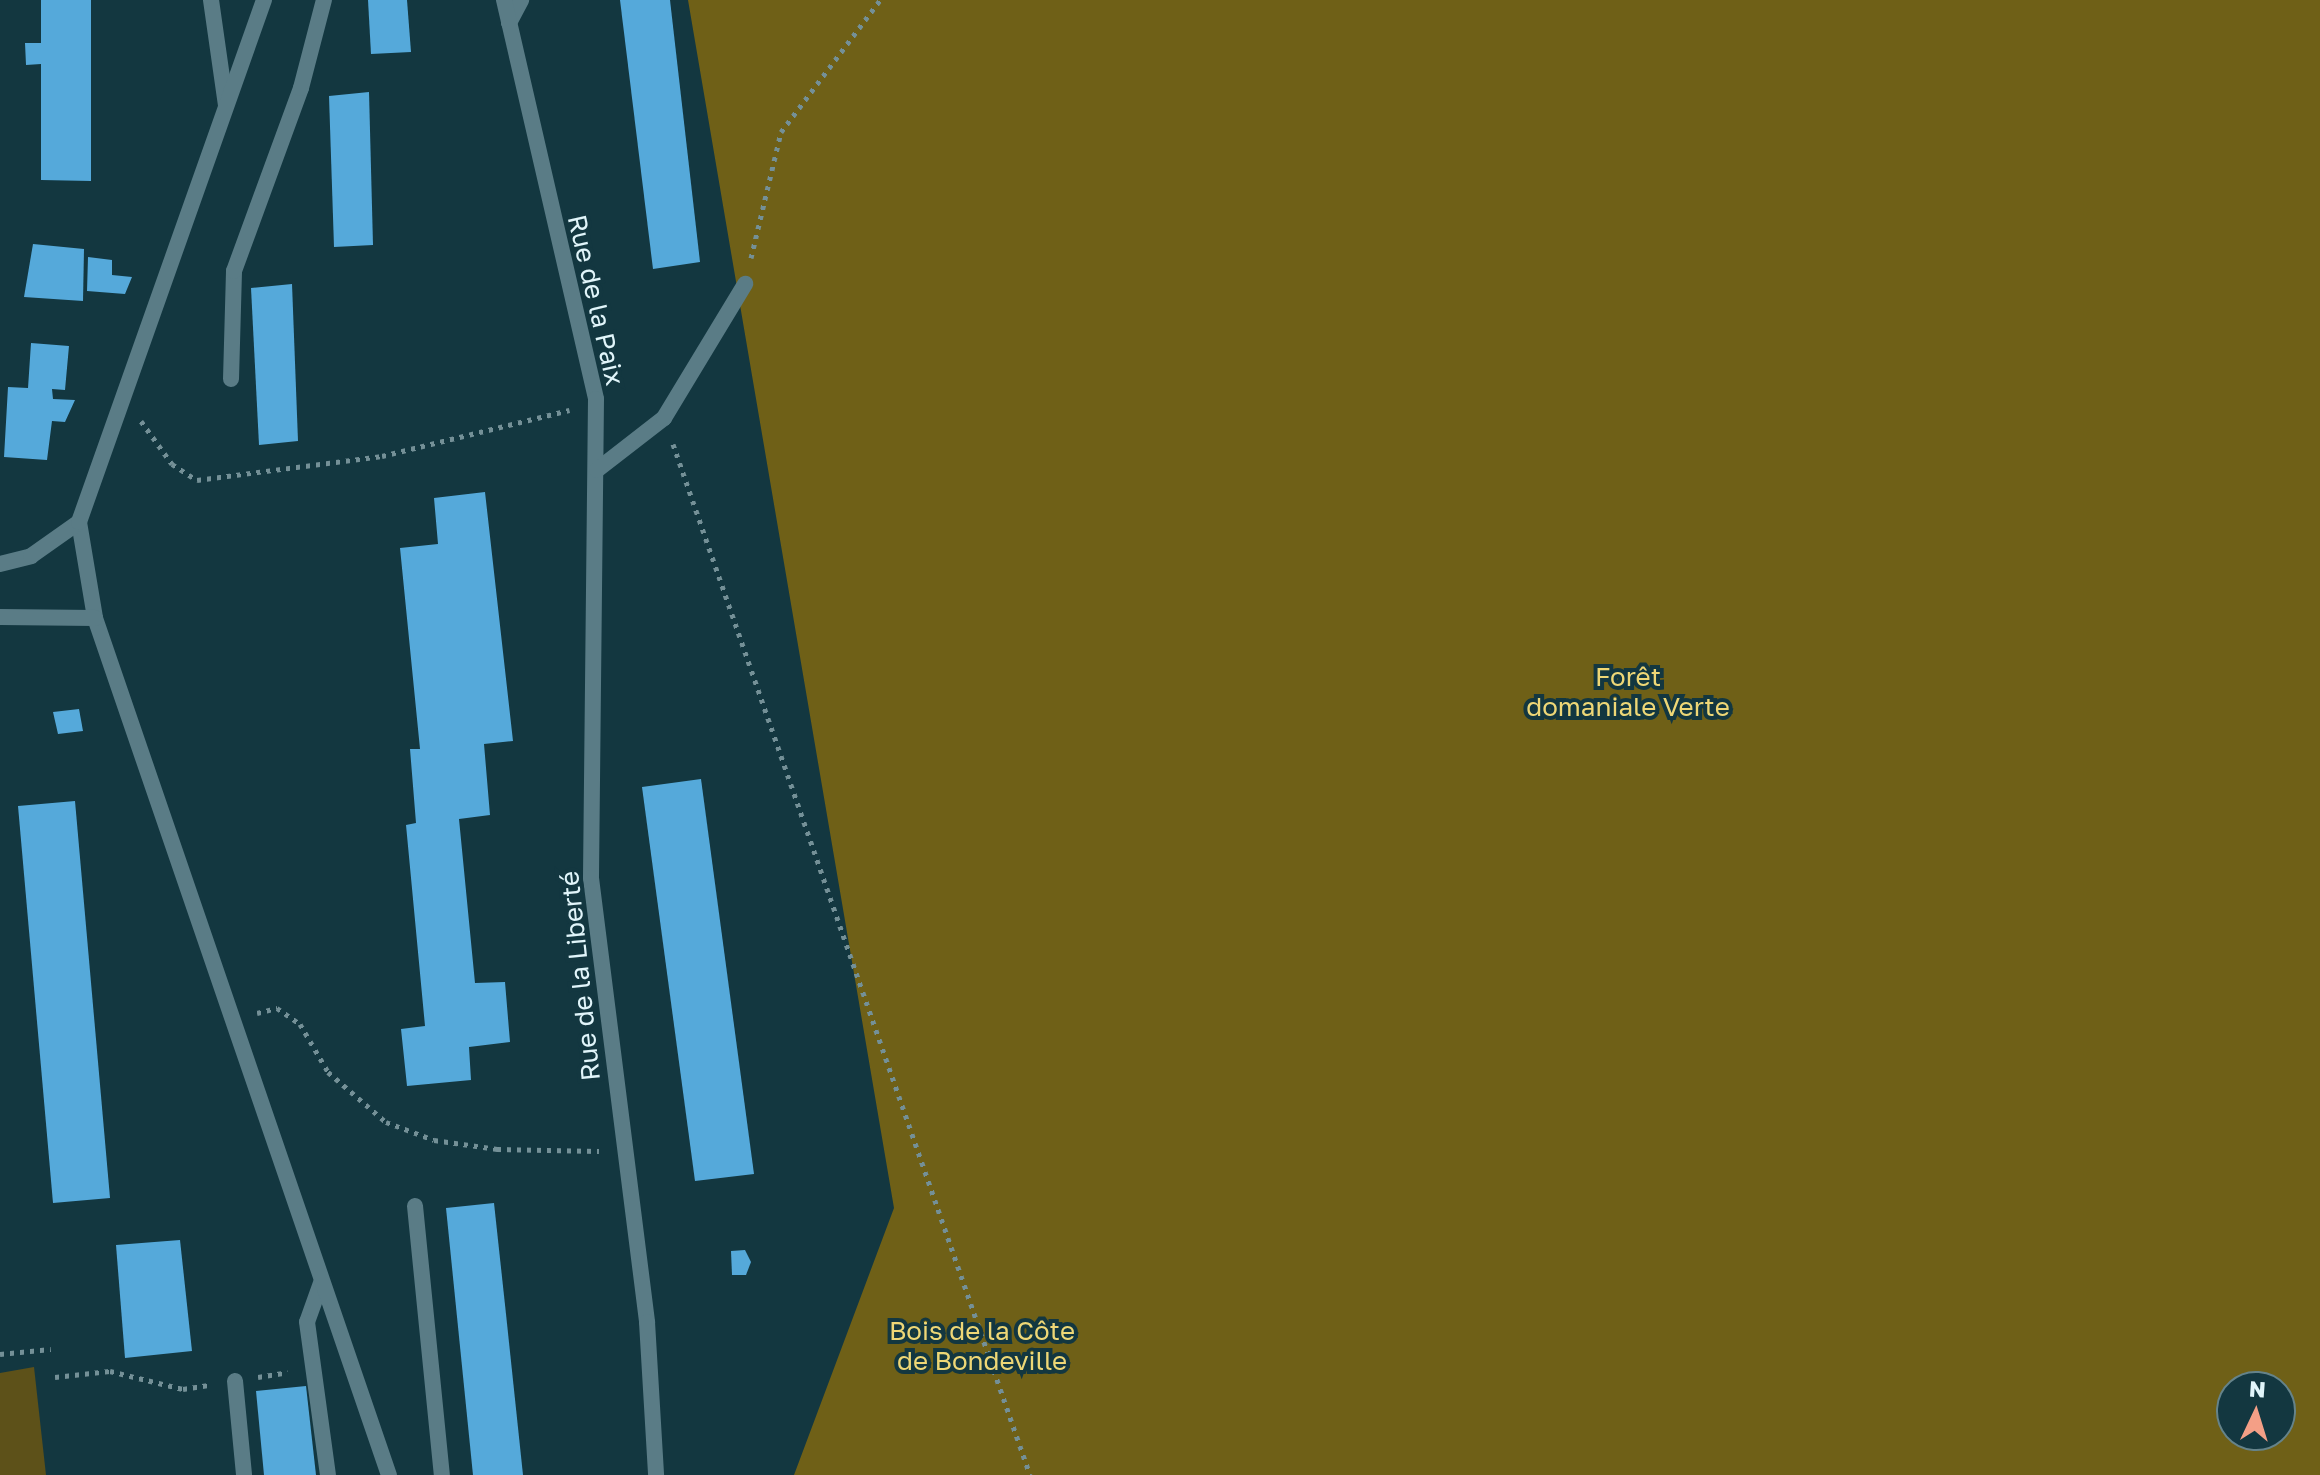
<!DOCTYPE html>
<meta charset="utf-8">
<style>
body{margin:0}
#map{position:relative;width:2320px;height:1475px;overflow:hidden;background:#133740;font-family:"Golos Text",sans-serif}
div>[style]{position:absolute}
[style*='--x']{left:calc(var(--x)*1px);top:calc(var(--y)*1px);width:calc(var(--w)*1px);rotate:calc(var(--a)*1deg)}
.green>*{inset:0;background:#5d5119}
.forest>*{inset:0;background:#6f6017}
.building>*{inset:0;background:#55a9da}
.path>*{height:5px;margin-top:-2.5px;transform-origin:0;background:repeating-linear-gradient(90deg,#749097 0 4px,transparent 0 10px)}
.lane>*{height:16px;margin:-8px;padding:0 8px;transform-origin:8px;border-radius:8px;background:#5a7c86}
.street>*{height:16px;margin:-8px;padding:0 8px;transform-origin:8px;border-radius:8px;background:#5a7c86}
span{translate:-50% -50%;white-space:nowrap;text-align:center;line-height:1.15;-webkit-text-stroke:8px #133740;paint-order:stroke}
.street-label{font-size:26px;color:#e1f5fa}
.park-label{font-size:26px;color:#eed776}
.north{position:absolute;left:2216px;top:1371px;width:80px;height:80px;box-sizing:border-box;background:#133740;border:2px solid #65838a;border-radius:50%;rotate:4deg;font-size:22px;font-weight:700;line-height:32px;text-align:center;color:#e1f5fa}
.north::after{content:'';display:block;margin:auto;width:28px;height:36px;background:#f49f86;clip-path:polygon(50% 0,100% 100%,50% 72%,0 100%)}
</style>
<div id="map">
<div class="green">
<div style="clip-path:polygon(34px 1367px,46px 1475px,0 1475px,0 1373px)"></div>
</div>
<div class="forest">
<div style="clip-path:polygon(evenodd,688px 0,2320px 0,2320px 1475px,794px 1475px,894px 1208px,688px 0,2232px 1387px,2280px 1387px,2280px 1435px,2232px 1435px,2232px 1387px)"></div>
</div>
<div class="building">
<div style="clip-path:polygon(41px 0,91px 0,91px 181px,41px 180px,41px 64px,26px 65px,25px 43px,41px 43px)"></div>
<div style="clip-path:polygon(368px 0,407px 0,411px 52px,371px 54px)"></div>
<div style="clip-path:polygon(620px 0,670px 0,700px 262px,653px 269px)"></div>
<div style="clip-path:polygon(369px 92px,373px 245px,334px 247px,329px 96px)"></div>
<div style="clip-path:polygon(33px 244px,84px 249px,83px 301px,24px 297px)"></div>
<div style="clip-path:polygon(88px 257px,112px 260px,112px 275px,132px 277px,125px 294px,87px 291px)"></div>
<div style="clip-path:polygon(292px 284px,298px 441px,259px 445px,251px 288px)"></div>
<div style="clip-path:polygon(31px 343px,69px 346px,65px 390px,52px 389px,53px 399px,75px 400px,65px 422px,52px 421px,47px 460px,4px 457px,8px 387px,28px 388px)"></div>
<div style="clip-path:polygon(485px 492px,513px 741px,484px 744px,490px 815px,459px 819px,475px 983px,505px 982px,510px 1042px,469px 1047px,471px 1080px,407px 1086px,401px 1029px,425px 1026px,406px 825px,416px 823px,410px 749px,420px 749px,400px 548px,438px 544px,434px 498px)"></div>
<div style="clip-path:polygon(79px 709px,83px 731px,58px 734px,53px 712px)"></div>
<div style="clip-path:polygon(701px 779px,754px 1174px,695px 1181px,642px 787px)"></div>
<div style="clip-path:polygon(75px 801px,110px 1198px,53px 1203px,18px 806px)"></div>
<div style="clip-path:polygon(494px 1203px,506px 1314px,523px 1475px,473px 1475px,446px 1208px)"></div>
<div style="clip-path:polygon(180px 1240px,192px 1351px,125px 1358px,116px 1245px)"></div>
<div style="clip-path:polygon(745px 1250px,751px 1262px,746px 1275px,732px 1275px,731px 1251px)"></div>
<div style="clip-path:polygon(306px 1386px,316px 1475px,264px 1475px,256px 1391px)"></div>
</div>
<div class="path">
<div style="--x:751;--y:258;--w:130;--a:-76.6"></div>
<div style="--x:781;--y:132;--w:165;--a:-53.1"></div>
<div style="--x:141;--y:421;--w:53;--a:54.2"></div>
<div style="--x:172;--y:464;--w:30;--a:33"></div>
<div style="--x:197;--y:480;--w:187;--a:-7.4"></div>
<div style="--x:382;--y:456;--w:193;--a:-13.8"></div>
<div style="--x:673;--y:444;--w:1091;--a:70.9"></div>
<div style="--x:257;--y:1013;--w:21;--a:-14"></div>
<div style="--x:277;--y:1008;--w:28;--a:35"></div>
<div style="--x:300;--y:1024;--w:56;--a:59.7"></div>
<div style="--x:328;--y:1072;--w:77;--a:40.8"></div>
<div style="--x:386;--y:1122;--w:51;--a:20.6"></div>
<div style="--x:434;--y:1140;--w:64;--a:8.1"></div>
<div style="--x:497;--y:1149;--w:102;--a:1.1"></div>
<div style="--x:0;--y:1354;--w:51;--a:-5.6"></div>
<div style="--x:55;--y:1377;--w:55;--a:-6.2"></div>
<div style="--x:110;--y:1371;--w:75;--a:13.9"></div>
<div style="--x:183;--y:1389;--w:26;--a:-9"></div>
<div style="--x:258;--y:1377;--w:30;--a:-9"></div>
</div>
<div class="lane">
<div style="--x:211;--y:0;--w:106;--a:81.9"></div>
<div style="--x:509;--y:23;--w:26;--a:-62"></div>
<div style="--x:231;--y:379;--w:108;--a:-88.4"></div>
<div style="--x:234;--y:271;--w:195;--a:-69.9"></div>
<div style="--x:301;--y:88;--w:91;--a:-75.4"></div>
<div style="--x:415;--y:1206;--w:270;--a:84.3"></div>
<div style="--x:321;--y:1283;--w:41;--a:109.7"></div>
<div style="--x:307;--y:1322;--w:154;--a:82.2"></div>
<div style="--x:235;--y:1381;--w:94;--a:84.5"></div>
</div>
<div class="street">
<div style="--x:504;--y:0;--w:409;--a:77"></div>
<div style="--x:596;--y:399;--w:479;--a:90.6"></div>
<div style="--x:591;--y:878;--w:448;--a:82.8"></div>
<div style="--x:647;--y:1322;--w:153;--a:86.6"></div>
<div style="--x:597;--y:470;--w:85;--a:-37.8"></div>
<div style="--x:664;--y:418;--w:157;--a:-58.8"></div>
<div style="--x:79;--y:522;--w:97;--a:80.5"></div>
<div style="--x:95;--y:618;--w:906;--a:71.07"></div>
<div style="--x:0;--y:564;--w:32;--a:-14"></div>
<div style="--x:31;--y:556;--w:59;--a:-35.3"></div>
<div style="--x:79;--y:522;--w:554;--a:-70.49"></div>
<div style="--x:0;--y:617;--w:95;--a:0.6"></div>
</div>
<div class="street-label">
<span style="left:596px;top:300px;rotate:77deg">Rue de la Paix</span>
<span style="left:580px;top:976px;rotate:-96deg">Rue de la Liberté</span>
</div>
<div class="park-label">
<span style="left:1628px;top:692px">Forêt<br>domaniale Verte</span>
<span style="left:982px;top:1346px">Bois de la Côte<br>de Bondeville</span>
</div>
<div class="north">N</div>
</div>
